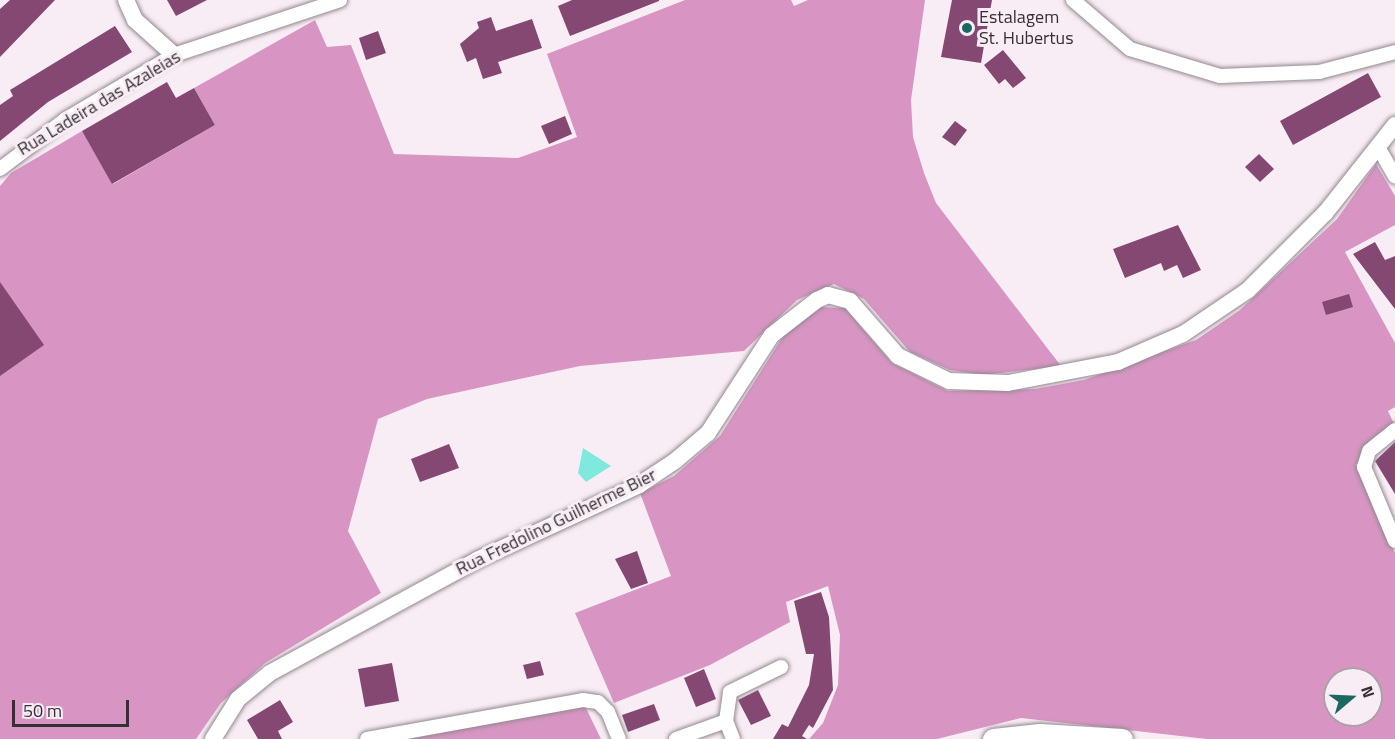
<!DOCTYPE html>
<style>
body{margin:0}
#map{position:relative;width:1395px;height:739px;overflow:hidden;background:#f9edf5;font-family:"Titillium Web",sans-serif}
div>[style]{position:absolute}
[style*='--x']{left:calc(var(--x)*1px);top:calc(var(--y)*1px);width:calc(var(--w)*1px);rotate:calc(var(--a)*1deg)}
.forest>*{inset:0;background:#d895c4}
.water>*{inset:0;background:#7fe9dd}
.building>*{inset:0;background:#844873}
.roads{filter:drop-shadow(0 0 2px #93888f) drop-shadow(0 0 2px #93888f)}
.minor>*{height:14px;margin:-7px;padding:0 7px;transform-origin:7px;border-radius:7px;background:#fff}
.tertiary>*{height:16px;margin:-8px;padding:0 8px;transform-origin:8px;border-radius:8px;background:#fff}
.primary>*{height:21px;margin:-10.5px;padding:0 10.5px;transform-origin:10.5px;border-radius:10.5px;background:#fff}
.dots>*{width:16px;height:16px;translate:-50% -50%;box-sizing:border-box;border:3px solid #f9edf5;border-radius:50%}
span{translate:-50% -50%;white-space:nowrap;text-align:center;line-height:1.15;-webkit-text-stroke:6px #f9edf5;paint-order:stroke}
.poi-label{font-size:18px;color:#353033}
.left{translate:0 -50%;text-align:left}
.street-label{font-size:18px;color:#353033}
.north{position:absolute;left:1323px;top:667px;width:60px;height:60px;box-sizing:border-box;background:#f9edf5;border:2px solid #aba1a7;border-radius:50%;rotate:71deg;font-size:16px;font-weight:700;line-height:24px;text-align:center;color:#353033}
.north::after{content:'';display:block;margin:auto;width:21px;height:27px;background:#1c6760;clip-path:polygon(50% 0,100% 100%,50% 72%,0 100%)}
.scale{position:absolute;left:12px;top:700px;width:117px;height:27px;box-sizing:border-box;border:3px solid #353033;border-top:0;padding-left:8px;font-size:18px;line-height:21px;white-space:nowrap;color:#353033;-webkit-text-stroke:4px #f9edf5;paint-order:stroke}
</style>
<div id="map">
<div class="forest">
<div style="clip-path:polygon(685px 0,791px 0,794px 6px,808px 0,925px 0,911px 100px,913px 137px,924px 173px,936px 203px,1061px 366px,982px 375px,950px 370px,910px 352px,864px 299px,834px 284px,797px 300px,744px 351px,580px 366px,427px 399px,378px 419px,348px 531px,381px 593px,265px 663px,221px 703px,196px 739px,0 739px,0 186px,11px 173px,82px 131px,113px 184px,215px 125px,194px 88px,315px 20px,327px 47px,351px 45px,394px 154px,518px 158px,577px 137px,547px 54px)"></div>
<div style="clip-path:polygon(evenodd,1376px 164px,1395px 196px,1395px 225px,1345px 252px,1395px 343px,1395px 407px,1388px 411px,1394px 424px,1370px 440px,1356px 465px,1395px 553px,1395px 739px,1207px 739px,1021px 718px,937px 739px,809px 739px,823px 723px,838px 685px,840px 635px,828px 586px,786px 602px,790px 622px,710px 665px,614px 703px,575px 613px,671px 576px,640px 493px,674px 476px,720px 436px,784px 335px,821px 307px,845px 308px,892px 363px,948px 391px,1035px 389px,1084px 380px,1196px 340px,1240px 310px,1337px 219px,1376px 164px,1335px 679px,1371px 679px,1371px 715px,1335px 715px,1335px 679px)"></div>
<div style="clip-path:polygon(584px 704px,601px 739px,389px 739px)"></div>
</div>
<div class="water">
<div style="clip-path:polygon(583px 448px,611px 466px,586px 482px,578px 473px)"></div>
</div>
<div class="building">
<div style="clip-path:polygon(10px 0,55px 0,0 57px,0 9px)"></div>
<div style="clip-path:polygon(167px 0,207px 0,176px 16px)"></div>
<div style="clip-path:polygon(572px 0,659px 0,659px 1px,570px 36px,558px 6px)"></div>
<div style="clip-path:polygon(952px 0,992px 0,981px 63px,941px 57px)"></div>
<div style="clip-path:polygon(491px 17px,496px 31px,532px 19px,542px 48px,498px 62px,502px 73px,483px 79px,476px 58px,467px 62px,460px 44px,479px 28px,477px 22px)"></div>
<div style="clip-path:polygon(115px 26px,132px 52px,48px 102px,0 141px,0 105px,13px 96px,10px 90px)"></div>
<div style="clip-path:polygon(378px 31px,386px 53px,366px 60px,359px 38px)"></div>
<div style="clip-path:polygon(1003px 50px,1026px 78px,1013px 88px,1005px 79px,999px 84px,984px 65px)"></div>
<div style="clip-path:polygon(1368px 73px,1381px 97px,1293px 145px,1280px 121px)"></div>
<div style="clip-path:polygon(167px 82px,176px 98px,194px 88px,215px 125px,112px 184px,82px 131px)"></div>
<div style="clip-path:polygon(565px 116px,572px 134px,549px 144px,541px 126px)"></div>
<div style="clip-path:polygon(955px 121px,967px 130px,955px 146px,942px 137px)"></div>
<div style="clip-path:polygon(1259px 154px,1274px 169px,1260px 182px,1245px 167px)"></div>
<div style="clip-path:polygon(1178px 225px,1201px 270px,1183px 278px,1177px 265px,1164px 271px,1161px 263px,1125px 278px,1113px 249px)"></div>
<div style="clip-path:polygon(1375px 242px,1385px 260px,1395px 256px,1395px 309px,1353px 254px)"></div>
<div style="clip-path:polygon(0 282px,44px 345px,0 376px)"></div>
<div style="clip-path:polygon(1349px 294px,1353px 307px,1326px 315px,1322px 302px)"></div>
<div style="clip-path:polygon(1395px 442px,1395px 494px,1375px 461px)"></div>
<div style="clip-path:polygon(449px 444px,459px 468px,420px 482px,411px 459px)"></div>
<div style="clip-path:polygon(637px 551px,648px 583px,631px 589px,615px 559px)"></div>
<div style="clip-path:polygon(821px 592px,829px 617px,833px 690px,813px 728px,809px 725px,802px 736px,807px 739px,773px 739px,782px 724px,788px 727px,809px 685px,814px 654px,806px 654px,794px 601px)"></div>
<div style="clip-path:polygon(540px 661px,544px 675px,527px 679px,523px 665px)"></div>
<div style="clip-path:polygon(392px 663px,399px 701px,365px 707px,358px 669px)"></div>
<div style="clip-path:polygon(704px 669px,716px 699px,696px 707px,684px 678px)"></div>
<div style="clip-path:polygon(758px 690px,771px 716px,751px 725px,738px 700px)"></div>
<div style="clip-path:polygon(280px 700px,293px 722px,278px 731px,282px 739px,258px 739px,247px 720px)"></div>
<div style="clip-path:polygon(654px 704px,660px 720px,628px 732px,622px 715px)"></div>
</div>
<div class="roads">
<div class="minor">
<div style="--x:1073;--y:0;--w:75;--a:40.7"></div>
<div style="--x:1130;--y:49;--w:94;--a:16.7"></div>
<div style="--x:1220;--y:76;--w:99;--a:-2.3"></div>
<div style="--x:1319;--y:72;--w:79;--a:-14.7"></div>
<div style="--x:1378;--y:147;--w:34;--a:60"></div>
<div style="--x:0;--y:169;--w:83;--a:-37.1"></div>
<div style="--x:66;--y:119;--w:126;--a:-30.7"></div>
<div style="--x:174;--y:55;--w:175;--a:-18.3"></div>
<div style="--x:1395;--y:430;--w:33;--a:141"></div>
<div style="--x:1369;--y:451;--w:17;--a:107"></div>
<div style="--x:1364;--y:467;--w:80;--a:67.3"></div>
<div style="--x:367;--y:739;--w:219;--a:-10.2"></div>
<div style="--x:583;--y:700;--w:15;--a:8"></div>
<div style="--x:598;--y:702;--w:14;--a:45"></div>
<div style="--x:608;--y:712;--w:29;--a:68"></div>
<div style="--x:676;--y:739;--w:53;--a:-19.8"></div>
<div style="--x:733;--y:739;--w:19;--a:-111"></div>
<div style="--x:726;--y:721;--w:29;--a:-82"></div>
<div style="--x:730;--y:692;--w:57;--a:-26.1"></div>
</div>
<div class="tertiary">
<div style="--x:126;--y:0;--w:22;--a:66"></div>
<div style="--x:135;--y:20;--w:52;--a:41.9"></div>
<div style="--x:213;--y:739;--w:47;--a:-58"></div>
<div style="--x:238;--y:699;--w:41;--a:-39.1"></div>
<div style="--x:270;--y:673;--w:236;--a:-28.6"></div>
<div style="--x:477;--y:560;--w:179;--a:-24.8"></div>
<div style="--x:639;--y:485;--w:43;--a:-33.7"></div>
<div style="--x:675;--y:461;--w:43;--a:-40.3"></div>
<div style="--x:708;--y:433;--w:117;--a:-56.9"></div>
<div style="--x:772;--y:335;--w:57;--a:-37.9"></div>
<div style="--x:817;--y:300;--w:12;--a:-24"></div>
<div style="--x:828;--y:295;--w:23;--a:15"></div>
<div style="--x:850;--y:301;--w:73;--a:48.9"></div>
<div style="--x:898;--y:356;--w:57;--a:26.1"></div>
<div style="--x:949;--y:381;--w:59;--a:1.9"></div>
<div style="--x:1008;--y:383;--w:112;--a:-10.8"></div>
<div style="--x:1118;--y:362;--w:71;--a:-23.3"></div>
<div style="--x:1183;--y:334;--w:78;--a:-34.1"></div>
<div style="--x:1248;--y:290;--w:110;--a:-45"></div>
<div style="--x:1326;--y:212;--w:111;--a:-51.6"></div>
</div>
<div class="primary">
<div style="--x:993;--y:739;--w:47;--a:-6.1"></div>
<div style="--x:1040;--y:734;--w:82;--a:3.5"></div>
</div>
</div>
<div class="dots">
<div style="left:967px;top:28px;background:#1c6760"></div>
</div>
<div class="poi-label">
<span class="left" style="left:979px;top:28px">Estalagem<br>St. Hubertus</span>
</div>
<div class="street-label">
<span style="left:99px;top:103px;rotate:-31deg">Rua Ladeira das Azaleias</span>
<span style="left:556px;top:522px;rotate:-26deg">Rua Fredolino Guilherme Bier</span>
</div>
<div class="north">N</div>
<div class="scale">50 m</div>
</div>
